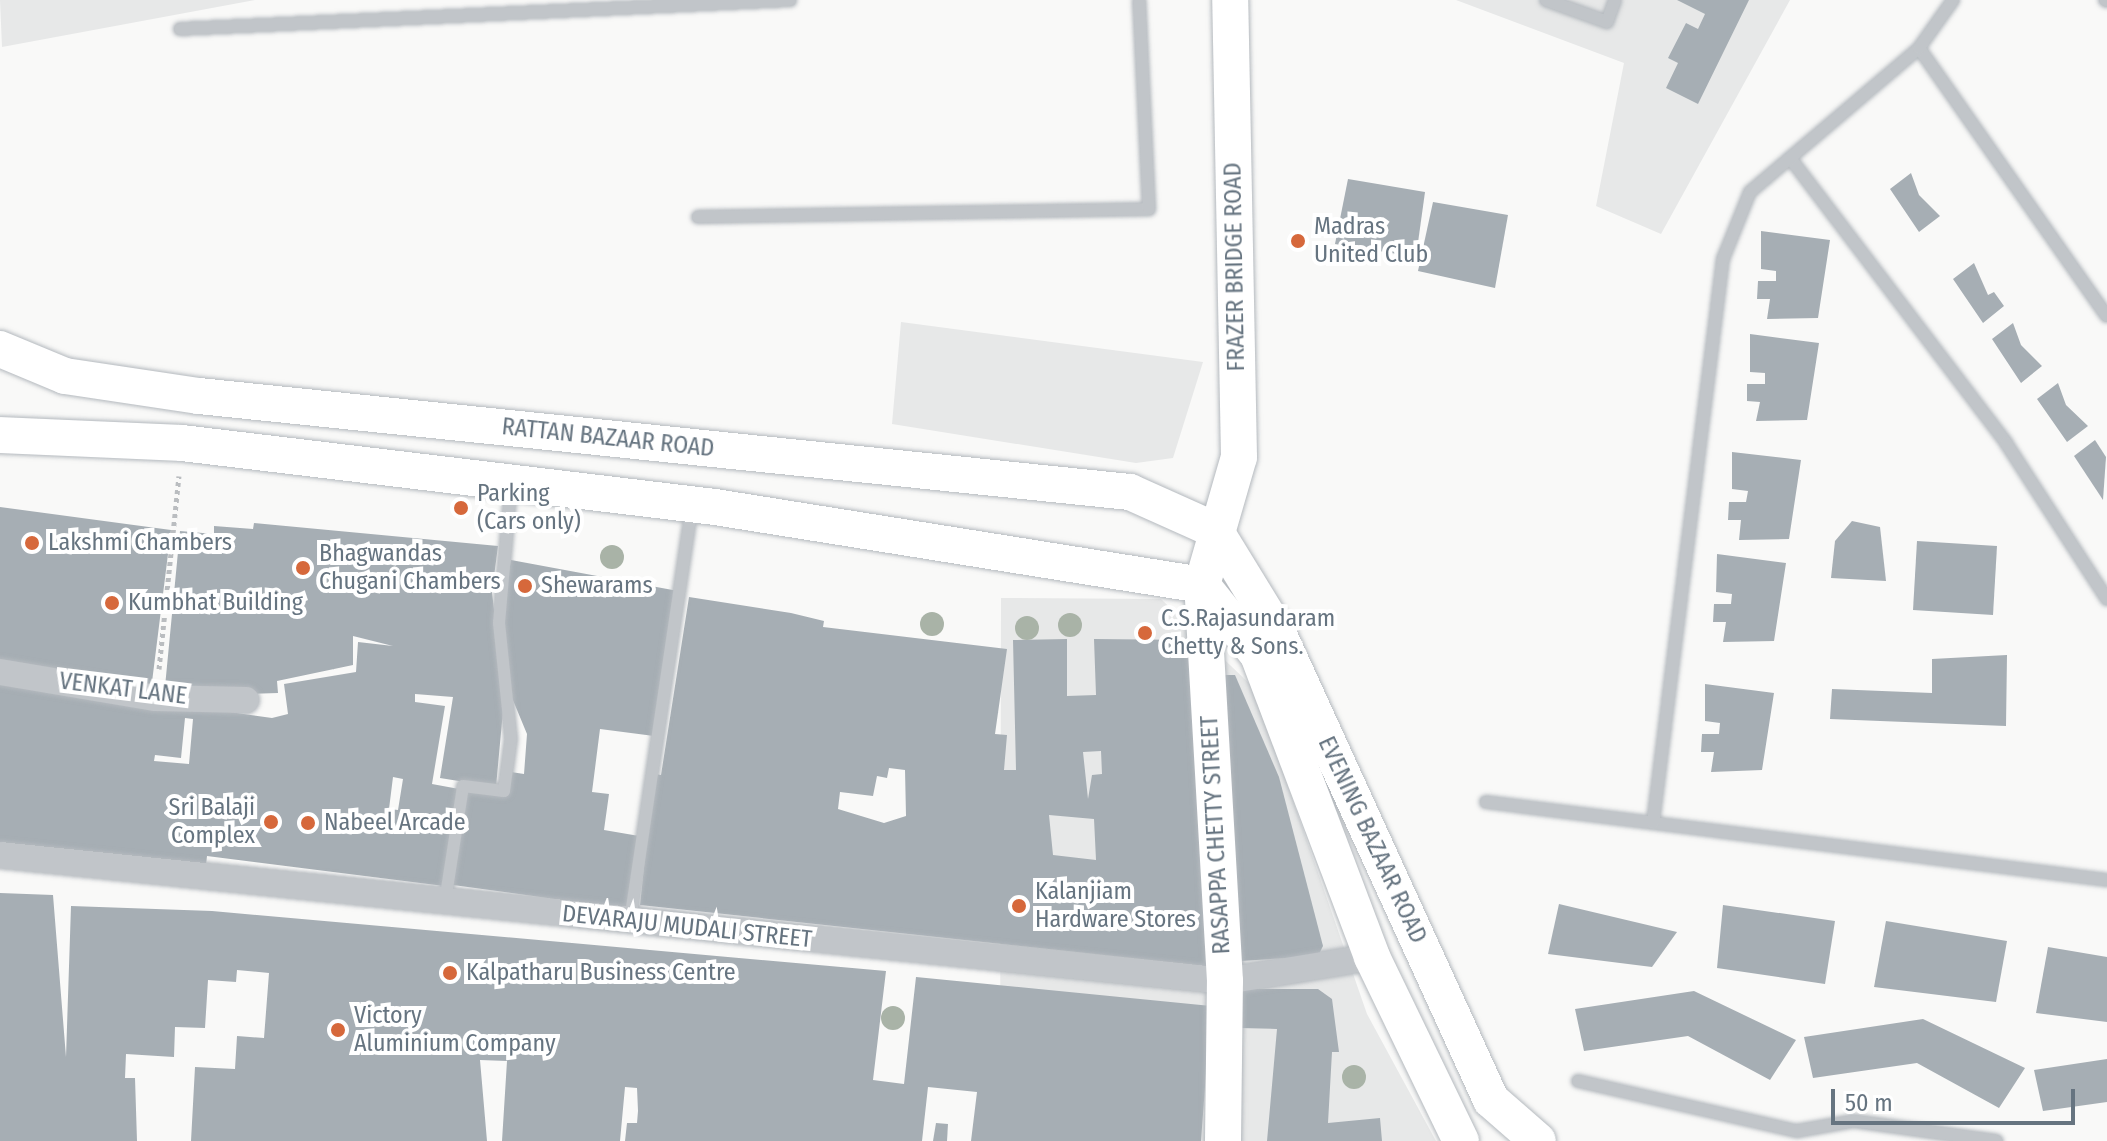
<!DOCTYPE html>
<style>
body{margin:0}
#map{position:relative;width:2107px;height:1141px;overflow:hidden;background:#f9f9f8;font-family:"Fira Sans Condensed",sans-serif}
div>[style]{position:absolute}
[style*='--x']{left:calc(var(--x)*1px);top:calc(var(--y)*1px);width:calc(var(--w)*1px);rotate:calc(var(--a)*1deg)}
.built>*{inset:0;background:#e7e8e8}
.building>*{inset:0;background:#a6aeb4}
.path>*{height:5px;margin-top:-2.5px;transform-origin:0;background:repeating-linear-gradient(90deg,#babdc0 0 4px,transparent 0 8px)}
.roads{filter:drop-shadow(0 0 2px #b4b9be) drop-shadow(0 0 2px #b4b9be)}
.lane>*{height:12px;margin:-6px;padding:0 6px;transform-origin:6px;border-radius:6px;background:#c1c5c9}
.street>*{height:26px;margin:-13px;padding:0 13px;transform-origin:13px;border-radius:13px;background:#c1c5c9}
.secondary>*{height:36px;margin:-18px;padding:0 18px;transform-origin:18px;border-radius:18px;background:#fff}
.trees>*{width:24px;height:24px;margin:-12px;border-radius:50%;background:#a9b3a7}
.dots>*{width:22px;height:22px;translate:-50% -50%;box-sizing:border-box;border:4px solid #fff;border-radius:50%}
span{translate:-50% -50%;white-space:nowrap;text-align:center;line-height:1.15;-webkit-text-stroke:8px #fff;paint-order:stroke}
.poi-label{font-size:24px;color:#667480}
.left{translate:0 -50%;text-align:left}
.right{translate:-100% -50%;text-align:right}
.street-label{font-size:24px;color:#667480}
.scale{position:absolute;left:1831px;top:1089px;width:244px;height:36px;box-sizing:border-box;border:4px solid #667480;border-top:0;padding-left:10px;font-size:24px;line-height:28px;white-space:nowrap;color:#667480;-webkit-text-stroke:6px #fff;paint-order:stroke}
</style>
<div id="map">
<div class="built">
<div style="clip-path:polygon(0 0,255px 0,2px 47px)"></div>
<div style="clip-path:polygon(1456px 0,1790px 0,1661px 234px,1596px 206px,1624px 63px)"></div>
<div style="clip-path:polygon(901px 322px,1203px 362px,1173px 458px,1136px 463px,892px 424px)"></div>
<div style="clip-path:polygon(1001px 598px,1161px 599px,1254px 688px,1367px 1014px,1436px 1141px,1000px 1141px)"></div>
</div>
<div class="building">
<div style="clip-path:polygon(1677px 0,1749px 0,1698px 104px,1666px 88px,1678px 63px,1668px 58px,1686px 23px,1698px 29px,1705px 14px)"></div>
<div style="clip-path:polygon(1911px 173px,1919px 195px,1940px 216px,1919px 232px,1890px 189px)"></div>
<div style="clip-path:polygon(1348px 179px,1425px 192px,1416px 257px,1335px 244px)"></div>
<div style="clip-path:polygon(1433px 202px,1508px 215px,1495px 288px,1418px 271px)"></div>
<div style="clip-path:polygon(1761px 231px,1830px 240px,1818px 318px,1767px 319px,1770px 299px,1757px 299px,1758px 281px,1776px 281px,1776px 271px,1761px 269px)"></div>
<div style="clip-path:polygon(1974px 263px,1988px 295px,1994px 292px,2004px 306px,1983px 323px,1953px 279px)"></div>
<div style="clip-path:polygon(2013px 323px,2021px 345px,2042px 366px,2021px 383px,1992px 339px)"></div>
<div style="clip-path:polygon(1750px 334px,1819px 343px,1807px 420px,1756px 421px,1760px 402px,1747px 401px,1747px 384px,1765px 384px,1765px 373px,1750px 372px)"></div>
<div style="clip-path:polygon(2058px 383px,2066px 405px,2088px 426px,2067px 442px,2037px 399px)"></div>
<div style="clip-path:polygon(2095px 440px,2106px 457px,2103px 500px,2074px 456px)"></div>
<div style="clip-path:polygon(1732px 452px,1801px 460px,1789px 539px,1739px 540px,1741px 520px,1728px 520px,1729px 502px,1746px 502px,1748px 491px,1732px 489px)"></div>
<div style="clip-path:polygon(0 507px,171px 530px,151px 690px,0 670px)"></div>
<div style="clip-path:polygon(1852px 521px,1880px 527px,1886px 581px,1831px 578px,1835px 541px)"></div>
<div style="clip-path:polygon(evenodd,254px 523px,498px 546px,492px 592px,504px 700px,496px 787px,440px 778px,453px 697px,415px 694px,415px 702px,445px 706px,432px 784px,459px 789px,444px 886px,207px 856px,206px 865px,0 843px,0 680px,272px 718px,288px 714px,284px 684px,356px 672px,358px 642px,393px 646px,353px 636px,353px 665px,277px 681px,278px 693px,164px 697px,180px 531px,214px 534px,214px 526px,253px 529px,254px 523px,185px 718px,193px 719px,189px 764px,154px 761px,155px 755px,181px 758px,185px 718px,254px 523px,393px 777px,403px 779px,398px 810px,389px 809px,393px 777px)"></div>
<div style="clip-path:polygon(1917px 541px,1997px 546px,1993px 615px,1913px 610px)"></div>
<div style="clip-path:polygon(1717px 554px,1786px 563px,1774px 641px,1723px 642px,1726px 622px,1713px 622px,1714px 604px,1731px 604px,1732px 594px,1716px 592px)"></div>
<div style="clip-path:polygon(511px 560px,678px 591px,654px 736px,600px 729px,592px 792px,609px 794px,604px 830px,639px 836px,627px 909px,453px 885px,467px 790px,508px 796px,511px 772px,524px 774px,527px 734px,510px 693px,500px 624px)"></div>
<div style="clip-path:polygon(evenodd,689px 597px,791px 613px,824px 621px,823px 627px,1007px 649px,995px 734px,1007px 735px,1004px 770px,1016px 770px,1013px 640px,1067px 639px,1067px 696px,1096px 695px,1094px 639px,1194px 640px,1216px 967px,640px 905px,654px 774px,661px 775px,689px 597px,1101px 751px,1102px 774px,1092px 775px,1088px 799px,1083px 752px,1101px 751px,689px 597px,889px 768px,905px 770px,906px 816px,884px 823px,838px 809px,840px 792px,873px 796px,877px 776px,887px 778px,889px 768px,689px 597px,1049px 815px,1094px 819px,1096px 860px,1053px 855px,1049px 815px)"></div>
<div style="clip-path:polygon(2007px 655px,2006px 726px,1830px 719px,1832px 689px,1932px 693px,1932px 659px)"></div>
<div style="clip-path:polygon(1223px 675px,1235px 675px,1279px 777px,1323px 946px,1318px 956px,1241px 961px)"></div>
<div style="clip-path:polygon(1705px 684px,1774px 693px,1762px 770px,1711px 772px,1714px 752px,1701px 752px,1702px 734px,1719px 734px,1720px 723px,1705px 721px)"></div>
<div style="clip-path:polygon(0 893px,53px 895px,66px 1057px,71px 906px,212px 911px,886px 971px,873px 1080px,904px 1084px,916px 977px,1211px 1006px,1201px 1141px,971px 1141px,977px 1092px,928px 1087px,922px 1141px,625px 1141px,627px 1123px,637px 1123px,638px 1111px,637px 1088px,625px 1087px,620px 1141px,502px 1141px,507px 1061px,480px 1060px,487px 1141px,191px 1141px,195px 1067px,235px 1069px,237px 1036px,264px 1038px,269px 973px,237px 970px,236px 982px,208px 980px,205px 1028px,175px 1027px,174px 1057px,126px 1054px,125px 1078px,135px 1078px,137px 1141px,0 1141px)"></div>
<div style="clip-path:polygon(1559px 904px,1677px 932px,1652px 967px,1548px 954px)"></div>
<div style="clip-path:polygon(1723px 905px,1835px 921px,1825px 984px,1717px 968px)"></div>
<div style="clip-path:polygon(1886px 921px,2007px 941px,1996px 1002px,1874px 987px)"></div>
<div style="clip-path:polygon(2048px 947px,2107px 957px,2107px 1022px,2036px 1013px)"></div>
<div style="clip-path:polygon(1241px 989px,1318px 989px,1332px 999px,1339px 1052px,1332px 1052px,1328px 1123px,1380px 1118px,1382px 1141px,1267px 1141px,1277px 1029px,1240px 1028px)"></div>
<div style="clip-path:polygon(1694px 991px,1796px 1040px,1770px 1080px,1688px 1036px,1584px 1051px,1575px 1009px)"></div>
<div style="clip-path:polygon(1923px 1019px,2025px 1068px,1999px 1108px,1917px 1063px,1813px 1078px,1804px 1037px)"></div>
<div style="clip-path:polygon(2107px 1059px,2107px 1102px,2043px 1111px,2034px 1070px)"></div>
<div style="clip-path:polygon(936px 1123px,948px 1124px,947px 1141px,933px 1141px)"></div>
</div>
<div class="path">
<div style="--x:159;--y:669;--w:194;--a:-84.1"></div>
</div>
<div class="roads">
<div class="lane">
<div style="--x:1546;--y:0;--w:65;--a:19.8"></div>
<div style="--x:1607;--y:22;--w:23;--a:-70"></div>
<div style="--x:2105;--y:0;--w:2;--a:27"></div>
<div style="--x:180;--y:29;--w:611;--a:-2.72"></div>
<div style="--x:1919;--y:48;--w:327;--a:55"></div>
<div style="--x:1790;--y:158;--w:358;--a:52.8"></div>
<div style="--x:2006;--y:443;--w:186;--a:57.1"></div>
<div style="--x:698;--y:217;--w:451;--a:-1"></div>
<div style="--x:1149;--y:209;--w:209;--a:-92.7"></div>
<div style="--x:1486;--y:802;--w:626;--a:7.16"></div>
<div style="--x:1653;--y:823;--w:568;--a:-82.93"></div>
<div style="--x:1723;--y:259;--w:72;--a:-68.1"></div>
<div style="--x:1750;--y:192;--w:222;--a:-40.4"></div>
<div style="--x:1919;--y:48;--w:59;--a:-54.7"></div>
<div style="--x:446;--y:895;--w:110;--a:-81.1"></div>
<div style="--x:463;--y:786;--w:41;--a:7"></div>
<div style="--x:504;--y:791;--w:52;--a:-82.3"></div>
<div style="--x:511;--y:739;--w:117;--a:-95.9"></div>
<div style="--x:499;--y:623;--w:138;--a:-85"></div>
<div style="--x:630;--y:921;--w:418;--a:-81.5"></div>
<div style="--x:1578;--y:1081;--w:225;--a:12.9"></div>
<div style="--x:1797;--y:1131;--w:58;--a:-10"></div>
<div style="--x:1854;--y:1121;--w:144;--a:8"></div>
</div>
<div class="street">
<div style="--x:0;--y:672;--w:158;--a:9.5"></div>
<div style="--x:156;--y:698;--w:90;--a:1.3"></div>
<div style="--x:0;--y:855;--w:1231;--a:5.87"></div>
<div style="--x:1225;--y:981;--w:149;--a:-9.3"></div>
</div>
<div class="secondary">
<div style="--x:0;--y:349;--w:70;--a:22.6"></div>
<div style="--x:65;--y:376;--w:135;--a:8.5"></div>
<div style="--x:199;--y:396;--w:936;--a:5.89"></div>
<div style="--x:1130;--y:492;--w:93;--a:24.1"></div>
<div style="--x:0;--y:435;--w:182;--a:2.5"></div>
<div style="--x:182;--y:443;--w:537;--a:6.85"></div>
<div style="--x:715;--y:507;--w:493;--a:9.1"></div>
<div style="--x:1215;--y:530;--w:121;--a:58.5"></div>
<div style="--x:1278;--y:633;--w:513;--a:65.48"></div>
<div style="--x:1491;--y:1100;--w:62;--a:41.1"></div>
<div style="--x:1202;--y:585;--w:90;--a:51.3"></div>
<div style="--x:1258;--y:655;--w:323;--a:69.3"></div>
<div style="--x:1372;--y:957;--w:204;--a:64.2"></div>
<div style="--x:1223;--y:1141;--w:160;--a:-89.3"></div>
<div style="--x:1225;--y:981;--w:397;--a:-93.3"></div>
<div style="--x:1202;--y:585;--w:133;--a:-73.9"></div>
<div style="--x:1239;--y:457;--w:457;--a:-91.1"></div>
</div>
</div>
<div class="trees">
<div style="left:612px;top:557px"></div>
<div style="left:932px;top:624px"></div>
<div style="left:1070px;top:625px"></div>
<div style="left:1027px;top:628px"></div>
<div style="left:893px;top:1018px"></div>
<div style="left:1354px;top:1077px"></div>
</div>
<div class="dots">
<div style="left:1298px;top:241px;background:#d6683b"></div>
<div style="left:461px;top:508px;background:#d6683b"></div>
<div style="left:32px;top:543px;background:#d6683b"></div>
<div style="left:303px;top:568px;background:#d6683b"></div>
<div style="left:525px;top:586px;background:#d6683b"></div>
<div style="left:112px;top:603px;background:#d6683b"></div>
<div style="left:1145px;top:633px;background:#d6683b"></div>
<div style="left:271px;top:822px;background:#d6683b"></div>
<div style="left:308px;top:823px;background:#d6683b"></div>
<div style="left:1019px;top:906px;background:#d6683b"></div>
<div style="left:450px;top:973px;background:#d6683b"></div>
<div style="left:338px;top:1030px;background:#d6683b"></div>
</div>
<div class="poi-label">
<span class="left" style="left:1314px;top:241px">Madras<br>United Club</span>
<span class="left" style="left:477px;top:508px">Parking<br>(Cars only)</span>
<span class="left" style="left:48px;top:543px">Lakshmi Chambers</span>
<span class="left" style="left:319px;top:568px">Bhagwandas<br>Chugani Chambers</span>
<span class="left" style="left:541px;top:586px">Shewarams</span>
<span class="left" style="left:128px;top:603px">Kumbhat Building</span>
<span class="left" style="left:1161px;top:633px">C.S.Rajasundaram<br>Chetty &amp; Sons.</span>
<span class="right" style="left:255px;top:822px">Sri Balaji<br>Complex</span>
<span class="left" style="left:324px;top:823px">Nabeel Arcade</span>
<span class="left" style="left:1035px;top:906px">Kalanjiam<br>Hardware Stores</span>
<span class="left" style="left:466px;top:973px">Kalpatharu Business Centre</span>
<span class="left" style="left:354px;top:1030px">Victory<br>Aluminium Company</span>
</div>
<div class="street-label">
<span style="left:1235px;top:267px;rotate:-91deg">FRAZER BRIDGE ROAD</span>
<span style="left:608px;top:438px;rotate:6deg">RATTAN BAZAAR ROAD</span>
<span style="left:123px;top:689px;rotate:7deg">VENKAT LANE</span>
<span style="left:1216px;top:835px;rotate:-93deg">RASAPPA CHETTY STREET</span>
<span style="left:1372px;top:840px;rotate:65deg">EVENING BAZAAR ROAD</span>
<span style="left:687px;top:927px;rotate:6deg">DEVARAJU MUDALI STREET</span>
</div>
<div class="scale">50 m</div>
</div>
